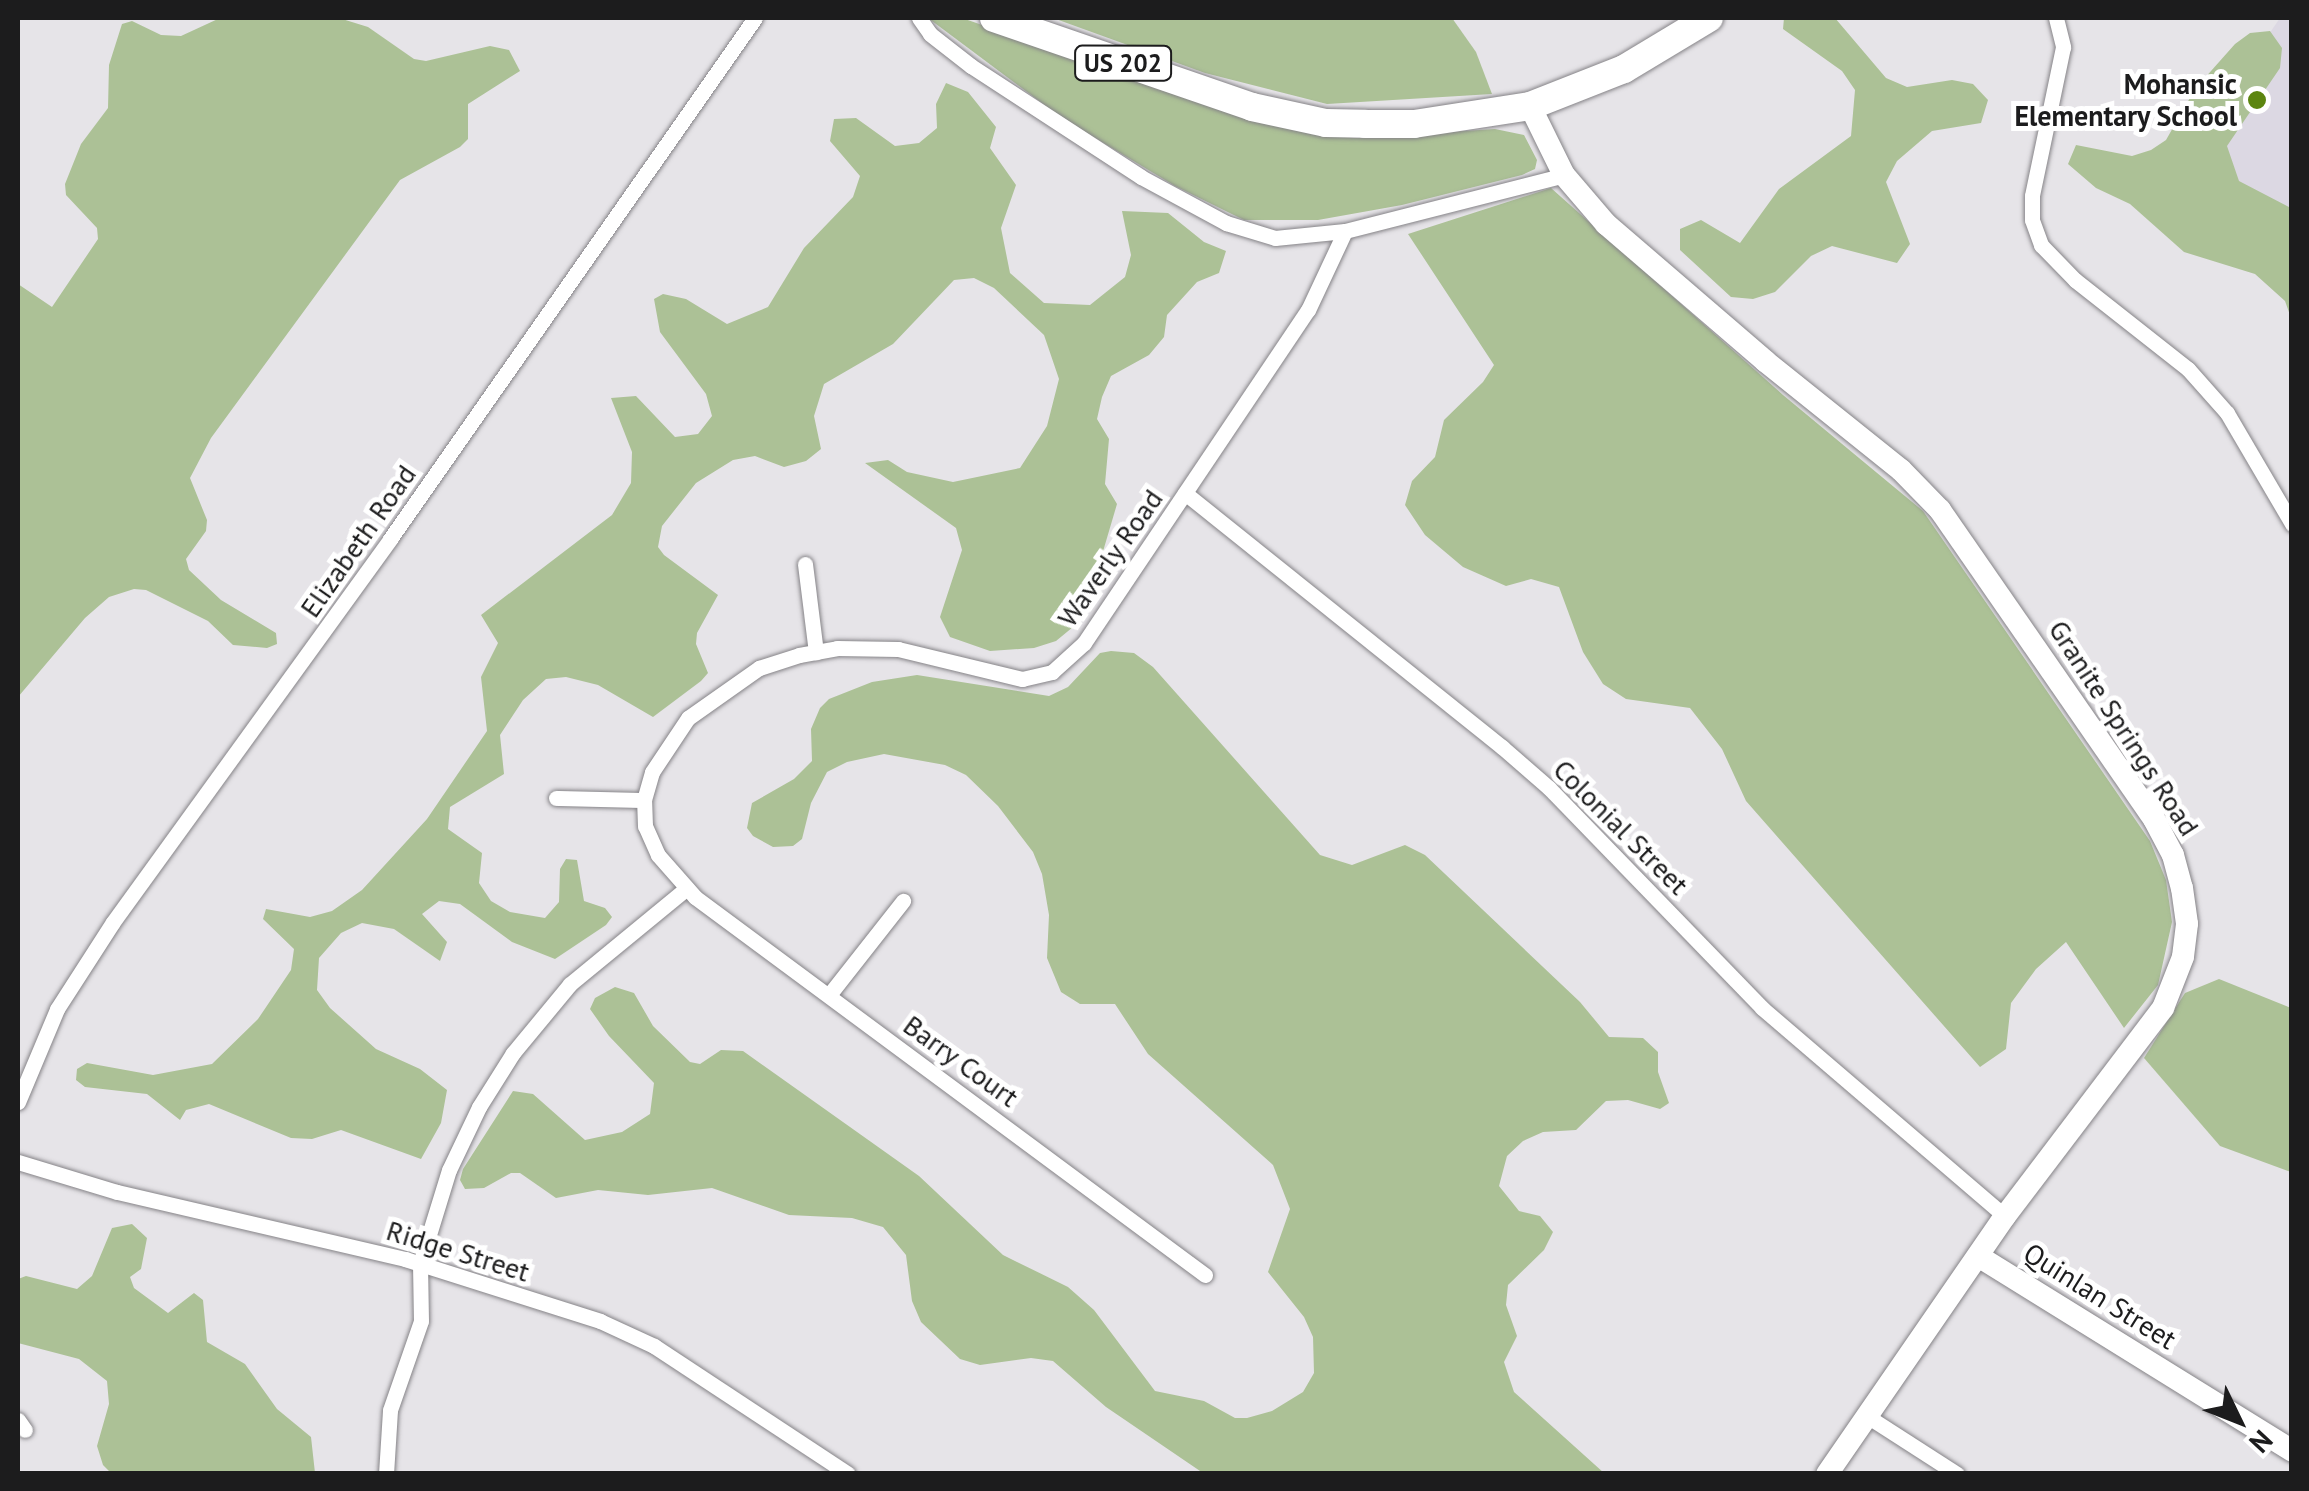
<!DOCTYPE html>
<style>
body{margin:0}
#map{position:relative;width:2309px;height:1491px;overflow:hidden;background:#e6e4e8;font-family:"PT Sans",sans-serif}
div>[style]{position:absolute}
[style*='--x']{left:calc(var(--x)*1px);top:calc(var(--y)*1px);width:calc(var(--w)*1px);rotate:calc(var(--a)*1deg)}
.built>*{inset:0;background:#dcd8e3}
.green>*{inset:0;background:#acc196}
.roads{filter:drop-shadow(0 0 2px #858387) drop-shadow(0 0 2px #858387)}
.street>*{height:15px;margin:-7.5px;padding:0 7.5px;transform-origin:7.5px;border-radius:7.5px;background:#fff}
.secondary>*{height:22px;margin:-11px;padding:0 11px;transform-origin:11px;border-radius:11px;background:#fff}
.highway>*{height:28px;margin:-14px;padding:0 14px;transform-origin:14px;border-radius:14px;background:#fff}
.dots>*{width:28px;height:28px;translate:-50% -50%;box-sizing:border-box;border:5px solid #fff;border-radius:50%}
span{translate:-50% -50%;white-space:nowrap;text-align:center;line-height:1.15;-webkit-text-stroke:10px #fff;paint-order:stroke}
.shield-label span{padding:2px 8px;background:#fff;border:2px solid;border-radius:8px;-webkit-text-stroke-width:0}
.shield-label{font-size:25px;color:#1c1c1d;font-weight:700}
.poi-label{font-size:28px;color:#1c1c1d;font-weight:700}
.right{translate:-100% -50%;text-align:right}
.street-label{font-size:28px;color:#1c1c1d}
.frame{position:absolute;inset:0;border:20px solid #1c1c1d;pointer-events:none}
.north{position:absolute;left:2189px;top:1371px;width:100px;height:100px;-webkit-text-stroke:8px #fff;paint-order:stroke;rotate:133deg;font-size:28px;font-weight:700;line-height:40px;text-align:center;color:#1c1c1d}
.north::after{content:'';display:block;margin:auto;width:35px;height:45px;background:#1c1c1d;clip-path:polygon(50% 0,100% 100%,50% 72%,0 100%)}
</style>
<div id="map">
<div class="built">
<div style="clip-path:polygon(2280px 18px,2291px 18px,2291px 238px,2167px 183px)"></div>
</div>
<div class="green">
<div style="clip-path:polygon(220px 18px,339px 18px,368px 27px,414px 59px,426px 61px,490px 46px,509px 50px,520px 71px,468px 104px,468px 139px,460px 147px,400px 180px,211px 438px,190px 478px,207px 520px,206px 531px,186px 559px,189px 570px,221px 600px,276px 633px,277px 644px,267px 648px,233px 645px,208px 621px,146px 590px,134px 589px,109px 597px,85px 618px,18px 697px,18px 284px,52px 307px,98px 239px,97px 228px,66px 195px,65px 184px,81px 144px,108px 108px,109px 65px,122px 24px,132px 21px,161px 35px,181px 36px)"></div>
<div style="clip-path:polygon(928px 18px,962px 18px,1264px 123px,1355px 138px,1495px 129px,1524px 135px,1537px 160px,1535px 169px,1522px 175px,1402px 205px,1318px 220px,1244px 220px,1175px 186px,1062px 118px)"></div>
<div style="clip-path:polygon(1053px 18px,1452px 18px,1476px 52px,1492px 94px,1327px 104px,1205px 73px)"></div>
<div style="clip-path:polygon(1784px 18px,1835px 18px,1886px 78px,1907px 87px,1952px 80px,1973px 84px,1988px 100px,1981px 123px,1932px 131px,1897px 161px,1886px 182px,1910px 244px,1897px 263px,1832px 246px,1811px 256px,1775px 292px,1753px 299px,1731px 297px,1680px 250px,1680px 229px,1701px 220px,1740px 243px,1779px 189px,1851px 136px,1855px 90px,1842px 71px,1783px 29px)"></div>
<div style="clip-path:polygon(2270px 31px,2282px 48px,2280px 68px,2227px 146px,2239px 181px,2291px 208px,2291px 346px,2291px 318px,2285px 301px,2255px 274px,2184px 252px,2130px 204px,2096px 188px,2068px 164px,2076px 145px,2132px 156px,2151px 150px,2166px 140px,2195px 89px,2235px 44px,2250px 33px)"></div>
<div style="clip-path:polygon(946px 83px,968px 92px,996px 127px,990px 148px,1016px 185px,1001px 228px,1010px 273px,1044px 303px,1090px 305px,1125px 277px,1131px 255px,1122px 211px,1168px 213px,1204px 242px,1226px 251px,1219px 273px,1197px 282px,1167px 315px,1164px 337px,1149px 355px,1111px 376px,1102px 397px,1097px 419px,1109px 439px,1105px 484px,1117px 504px,1086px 609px,1073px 627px,1056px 641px,1034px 648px,990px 651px,950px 637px,940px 617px,962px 550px,956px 528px,865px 463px,888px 460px,907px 472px,953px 482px,1020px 468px,1047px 426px,1059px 379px,1044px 335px,994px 288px,974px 278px,954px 280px,893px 344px,824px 384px,814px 416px,821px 449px,806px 461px,784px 467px,755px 456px,733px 460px,696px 483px,662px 526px,658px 547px,664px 555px,718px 595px,697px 633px,696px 644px,708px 673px,701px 681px,653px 717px,598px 685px,566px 677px,546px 679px,523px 700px,500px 735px,504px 774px,450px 807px,448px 829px,482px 853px,479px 883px,491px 901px,510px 912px,545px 918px,559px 902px,560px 869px,566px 859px,577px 860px,584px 901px,605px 908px,612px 917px,606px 925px,555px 959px,512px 942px,460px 904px,439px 901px,422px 914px,447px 942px,440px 961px,394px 929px,362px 923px,341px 933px,319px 958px,317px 990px,330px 1008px,376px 1049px,420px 1069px,447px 1090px,441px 1123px,421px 1159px,341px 1130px,312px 1139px,291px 1138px,209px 1104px,186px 1110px,180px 1120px,147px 1094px,85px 1087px,76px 1080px,77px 1069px,87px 1063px,153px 1075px,212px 1064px,258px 1019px,291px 970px,294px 949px,263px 919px,266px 909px,310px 917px,332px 911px,362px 890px,427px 819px,487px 731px,481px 677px,498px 643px,481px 615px,612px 515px,631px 483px,632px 452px,611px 398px,636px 396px,675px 437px,698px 434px,712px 416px,706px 394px,660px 332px,654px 299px,663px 294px,686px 299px,727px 324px,768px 307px,804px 248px,853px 197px,860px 176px,830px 141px,834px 119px,856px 118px,895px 146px,919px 143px,937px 128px,936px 104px)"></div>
<div style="clip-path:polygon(1551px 188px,1783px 395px,1923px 511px,2150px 841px,2166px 880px,2172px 922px,2158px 985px,2124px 1028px,2066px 942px,2036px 969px,2011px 1003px,2006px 1049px,1980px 1067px,1746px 801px,1722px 749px,1690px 708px,1626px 699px,1603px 684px,1583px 652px,1559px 587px,1531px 579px,1506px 586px,1463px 567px,1425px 535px,1405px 505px,1412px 481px,1435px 457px,1444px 420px,1483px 382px,1494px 365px,1408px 234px)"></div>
<div style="clip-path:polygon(1111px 651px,1134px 653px,1153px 667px,1320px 855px,1352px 865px,1405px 845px,1425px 855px,1580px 1002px,1609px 1037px,1643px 1038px,1658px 1052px,1658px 1072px,1669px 1103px,1660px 1109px,1628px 1100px,1606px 1101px,1576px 1130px,1543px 1132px,1523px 1141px,1507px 1156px,1499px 1186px,1519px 1211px,1540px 1216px,1553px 1232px,1544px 1250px,1508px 1285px,1506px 1305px,1517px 1336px,1504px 1362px,1514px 1392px,1604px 1473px,1203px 1473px,1106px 1407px,1053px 1361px,1031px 1358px,980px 1365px,960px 1359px,921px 1322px,912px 1301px,906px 1255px,883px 1227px,852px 1218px,789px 1215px,712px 1188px,648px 1195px,598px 1190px,556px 1198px,520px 1173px,511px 1173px,484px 1188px,465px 1189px,460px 1180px,463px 1169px,513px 1091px,533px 1094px,585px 1140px,622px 1132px,650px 1114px,654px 1083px,609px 1036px,590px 1009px,595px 998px,615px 987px,634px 993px,653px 1026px,690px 1062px,700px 1064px,721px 1050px,743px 1051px,919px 1176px,1003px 1255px,1068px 1287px,1094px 1310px,1155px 1391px,1204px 1401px,1235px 1418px,1247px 1418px,1272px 1411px,1303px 1392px,1314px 1373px,1313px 1337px,1304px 1317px,1268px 1272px,1290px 1209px,1273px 1165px,1148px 1054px,1115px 1004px,1080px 1004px,1061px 992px,1047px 958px,1049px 915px,1042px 874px,1033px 852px,998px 806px,966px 775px,945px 765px,884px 754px,847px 762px,827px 772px,811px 803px,802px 839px,793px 846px,773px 847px,753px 836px,747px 828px,752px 803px,794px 779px,812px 761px,811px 729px,820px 708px,829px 699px,872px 682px,917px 675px,1049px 696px,1068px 687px,1100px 653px)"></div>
<div style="clip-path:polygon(2219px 979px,2291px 1008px,2291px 1172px,2220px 1146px,2144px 1058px,2185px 993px)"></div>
<div style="clip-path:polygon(132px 1224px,147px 1238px,141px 1269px,130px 1277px,134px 1288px,168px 1313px,194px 1293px,203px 1300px,207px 1342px,245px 1364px,277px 1409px,311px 1437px,315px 1473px,112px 1474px,103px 1465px,97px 1446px,109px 1404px,107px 1381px,79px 1359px,18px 1343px,18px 1279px,26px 1276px,77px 1289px,92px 1276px,112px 1228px)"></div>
</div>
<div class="roads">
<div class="street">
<div style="--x:919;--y:18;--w:19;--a:55"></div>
<div style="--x:930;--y:34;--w:52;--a:38"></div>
<div style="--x:971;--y:66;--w:203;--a:33.1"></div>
<div style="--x:1141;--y:177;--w:97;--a:28.4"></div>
<div style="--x:1226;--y:223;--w:51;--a:17"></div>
<div style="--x:1275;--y:238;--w:70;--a:-5.7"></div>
<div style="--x:1345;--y:231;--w:226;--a:-14.3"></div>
<div style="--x:2056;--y:18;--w:30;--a:76"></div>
<div style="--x:2063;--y:47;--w:152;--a:101.8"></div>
<div style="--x:2032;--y:196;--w:24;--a:90"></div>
<div style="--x:2032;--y:220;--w:27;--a:70"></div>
<div style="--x:2041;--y:245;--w:49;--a:45.8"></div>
<div style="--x:2075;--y:280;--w:144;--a:38.2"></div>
<div style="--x:2188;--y:369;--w:59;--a:48.4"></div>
<div style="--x:2227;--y:413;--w:129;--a:59.6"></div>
<div style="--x:1185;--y:493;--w:406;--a:38.7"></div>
<div style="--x:1502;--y:747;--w:62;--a:41.1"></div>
<div style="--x:1549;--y:788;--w:306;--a:45.9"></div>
<div style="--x:1762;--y:1008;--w:320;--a:40.6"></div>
<div style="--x:805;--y:564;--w:89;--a:82.9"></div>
<div style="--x:556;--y:798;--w:88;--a:1.3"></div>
<div style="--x:829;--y:995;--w:120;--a:-51.8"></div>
<div style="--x:18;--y:1102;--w:101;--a:-67.2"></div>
<div style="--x:57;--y:1009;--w:103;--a:-57.2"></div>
<div style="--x:113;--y:922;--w:473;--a:-54.1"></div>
<div style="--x:390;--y:539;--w:636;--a:-54.99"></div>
<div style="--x:18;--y:1162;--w:103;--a:16.9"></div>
<div style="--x:117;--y:1192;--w:296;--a:13.1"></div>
<div style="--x:405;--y:1259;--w:205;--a:17.6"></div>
<div style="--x:600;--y:1321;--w:60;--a:24.8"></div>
<div style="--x:654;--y:1346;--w:232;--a:33.4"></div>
<div style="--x:1205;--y:1275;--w:635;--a:-143.46"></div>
<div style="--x:695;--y:897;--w:56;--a:-131.4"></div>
<div style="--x:658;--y:855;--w:32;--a:-114"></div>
<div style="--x:645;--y:826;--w:26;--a:-92"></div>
<div style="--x:644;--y:800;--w:29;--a:-74"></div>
<div style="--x:652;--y:772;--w:65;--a:-56.3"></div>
<div style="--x:688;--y:718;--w:87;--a:-35.2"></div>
<div style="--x:759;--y:668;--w:42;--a:-18"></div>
<div style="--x:799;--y:655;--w:39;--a:-10"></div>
<div style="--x:837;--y:648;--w:61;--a:0.9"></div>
<div style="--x:898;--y:649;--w:128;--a:13.6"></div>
<div style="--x:1022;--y:679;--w:31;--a:-13"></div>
<div style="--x:1052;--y:672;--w:43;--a:-42.2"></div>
<div style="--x:1084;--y:643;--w:401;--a:-56.1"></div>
<div style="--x:1308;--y:310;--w:87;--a:-64.9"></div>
<div style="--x:1867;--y:1416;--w:107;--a:32.8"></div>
<div style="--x:18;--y:1420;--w:12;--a:55"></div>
<div style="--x:386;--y:1474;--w:64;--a:-86.4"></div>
<div style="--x:390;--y:1410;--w:94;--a:-70.8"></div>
<div style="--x:421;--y:1321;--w:57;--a:-91"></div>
<div style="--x:420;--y:1264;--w:98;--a:-72.9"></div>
<div style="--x:449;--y:1170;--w:70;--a:-64.5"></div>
<div style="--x:479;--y:1107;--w:64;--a:-57.8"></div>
<div style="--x:513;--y:1053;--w:89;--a:-50.4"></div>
<div style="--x:570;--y:984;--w:151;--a:-39.4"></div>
</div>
<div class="secondary">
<div style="--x:1530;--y:106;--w:77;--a:63.8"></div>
<div style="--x:1564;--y:175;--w:65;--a:49.4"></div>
<div style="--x:1606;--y:224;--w:210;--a:40.7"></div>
<div style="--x:1765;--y:361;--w:174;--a:38.7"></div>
<div style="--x:1901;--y:470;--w:56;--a:45.7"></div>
<div style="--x:1940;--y:510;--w:376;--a:55.3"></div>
<div style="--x:2154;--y:819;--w:41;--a:62.2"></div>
<div style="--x:2173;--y:855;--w:34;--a:75"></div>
<div style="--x:2182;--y:888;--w:36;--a:82"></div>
<div style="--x:2187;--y:924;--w:33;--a:97"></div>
<div style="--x:2183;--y:957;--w:55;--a:111.4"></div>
<div style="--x:2163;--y:1008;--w:261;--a:127.2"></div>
<div style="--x:2005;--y:1216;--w:313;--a:124.6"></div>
<div style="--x:1978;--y:1256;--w:370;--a:31.8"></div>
</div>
<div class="highway">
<div style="--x:994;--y:18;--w:273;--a:19"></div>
<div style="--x:1252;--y:107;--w:76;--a:12.2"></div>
<div style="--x:1326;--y:123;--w:39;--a:1"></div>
<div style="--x:1365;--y:124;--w:49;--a:0"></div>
<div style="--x:1414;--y:124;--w:117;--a:-8.8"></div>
<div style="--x:1530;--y:106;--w:101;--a:-21.5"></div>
<div style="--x:1624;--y:69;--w:99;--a:-31"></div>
</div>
</div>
<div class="dots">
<div style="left:2257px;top:100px;background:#5c8510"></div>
</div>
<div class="shield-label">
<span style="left:1123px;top:63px">US 202</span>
</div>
<div class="poi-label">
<span class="right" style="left:2237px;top:100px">Mohansic<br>Elementary School</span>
</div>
<div class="street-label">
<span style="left:358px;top:541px;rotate:-55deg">Elizabeth Road</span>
<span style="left:1110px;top:558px;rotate:-55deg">Waverly Road</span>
<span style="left:2124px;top:728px;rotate:57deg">Granite Springs Road</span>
<span style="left:1621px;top:827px;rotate:45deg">Colonial Street</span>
<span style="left:961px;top:1061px;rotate:36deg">Barry Court</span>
<span style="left:458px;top:1251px;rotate:17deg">Ridge Street</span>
<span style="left:2100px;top:1296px;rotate:32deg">Quinlan Street</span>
</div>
<div class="frame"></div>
<div class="north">N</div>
</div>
